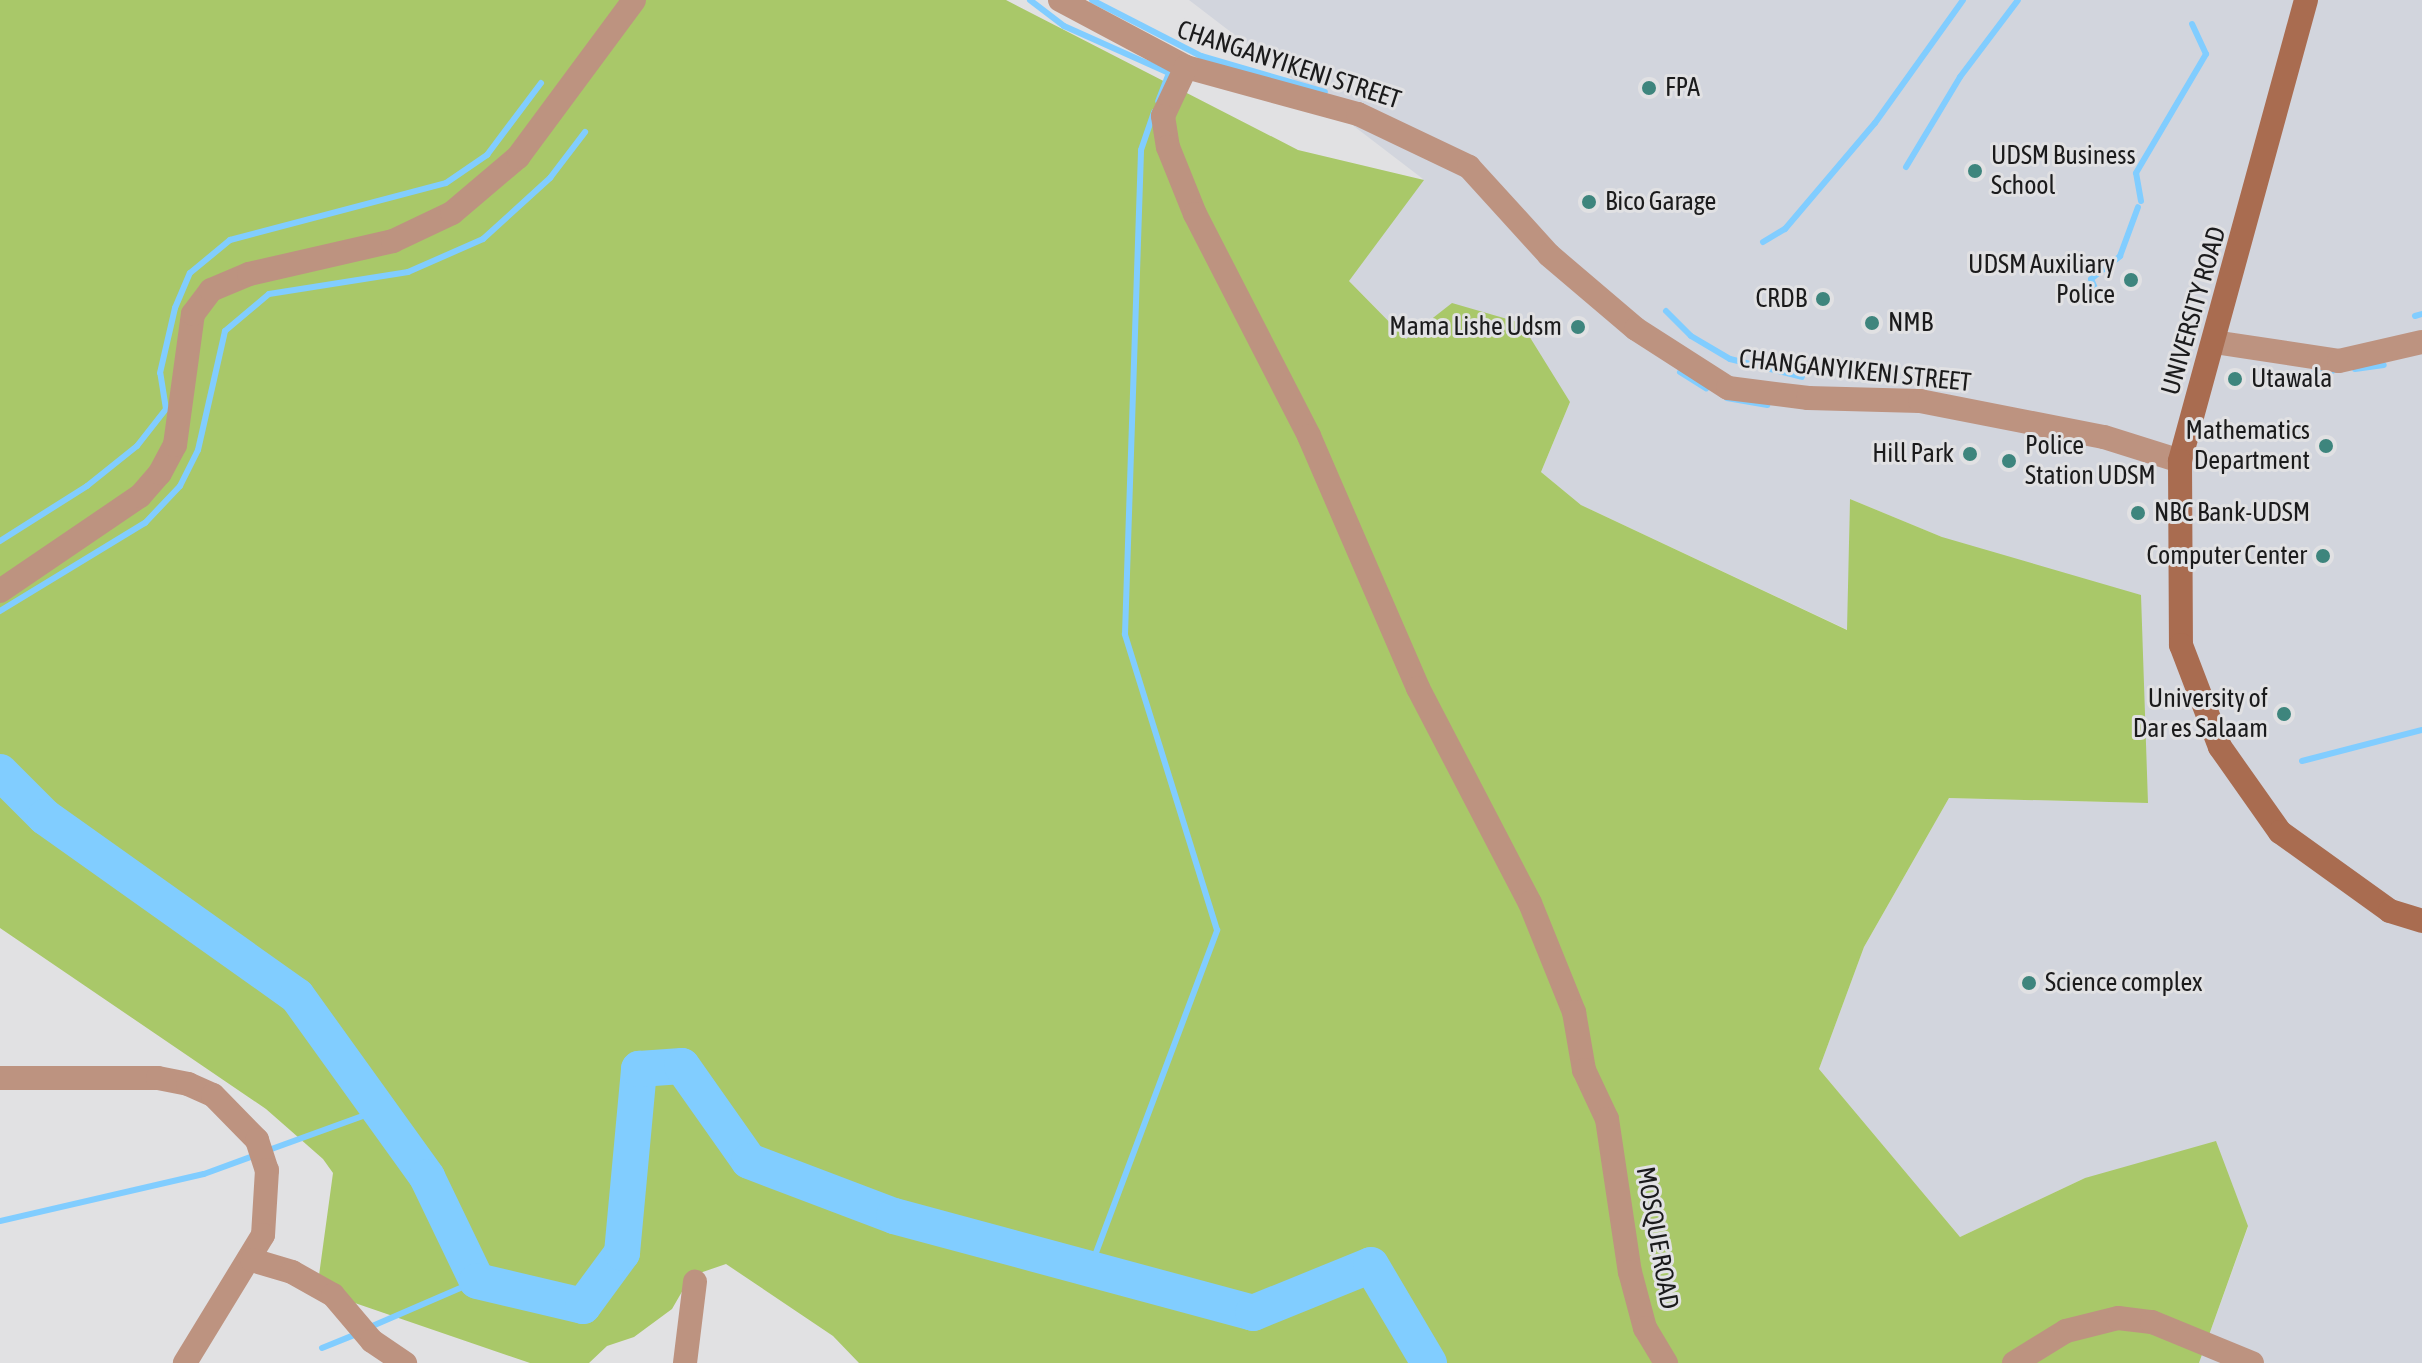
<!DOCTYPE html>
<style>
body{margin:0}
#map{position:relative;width:2422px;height:1363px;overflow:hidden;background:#e1e1e3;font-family:"Asap Condensed",sans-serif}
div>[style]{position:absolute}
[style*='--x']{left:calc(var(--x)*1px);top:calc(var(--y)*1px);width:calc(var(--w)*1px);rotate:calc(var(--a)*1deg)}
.built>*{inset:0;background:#d2d5dd}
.green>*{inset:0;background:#a9c869}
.stream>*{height:6px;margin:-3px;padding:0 3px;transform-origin:3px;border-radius:3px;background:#81cdff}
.river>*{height:36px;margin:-18px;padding:0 18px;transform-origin:18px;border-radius:18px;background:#81cdff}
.street>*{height:24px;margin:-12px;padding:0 12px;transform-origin:12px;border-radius:12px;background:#bd9380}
.secondary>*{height:24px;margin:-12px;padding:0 12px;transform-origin:12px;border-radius:12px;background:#a96c50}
.dots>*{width:22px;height:22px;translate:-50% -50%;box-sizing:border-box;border:4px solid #e1e1e3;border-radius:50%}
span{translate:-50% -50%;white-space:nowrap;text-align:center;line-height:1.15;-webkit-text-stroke:6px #e1e1e3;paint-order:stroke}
.street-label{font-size:26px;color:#1b1b1c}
.poi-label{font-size:26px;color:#1b1b1c}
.left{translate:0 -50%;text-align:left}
.right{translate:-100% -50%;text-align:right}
</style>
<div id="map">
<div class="built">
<div style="clip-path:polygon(1189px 0,2422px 0,2422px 1363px,2199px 1363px,2248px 1227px,2085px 1178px,1960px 1237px,1819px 1069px,1864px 947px,1949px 798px,2148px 803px,1942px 537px,1850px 499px,1848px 630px,1581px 505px,1541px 472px,1570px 402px,1406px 339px,1348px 280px,1423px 179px)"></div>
</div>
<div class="green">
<div style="clip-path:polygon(0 0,1006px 0,1298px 150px,1424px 180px,1349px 281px,1406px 339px,1452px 303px,1521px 323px,1570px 402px,1541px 472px,1581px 505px,1847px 630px,1850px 499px,1942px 537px,2141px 595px,2148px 803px,1949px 798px,1864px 947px,1819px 1069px,1960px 1237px,2085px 1178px,2216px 1141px,2248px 1226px,2199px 1363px,859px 1363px,833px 1336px,726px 1264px,691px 1276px,672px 1309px,634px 1337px,607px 1346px,589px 1363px,530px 1363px,317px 1290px,333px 1173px,323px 1159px,266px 1109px,0 928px)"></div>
</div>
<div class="stream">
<div style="--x:1030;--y:0;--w:43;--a:37.4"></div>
<div style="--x:1064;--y:26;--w:115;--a:24.1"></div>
<div style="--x:1169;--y:73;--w:30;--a:111"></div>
<div style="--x:1092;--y:0;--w:123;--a:27.2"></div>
<div style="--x:1201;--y:56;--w:129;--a:16.2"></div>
<div style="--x:1906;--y:167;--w:105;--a:-59"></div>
<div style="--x:1960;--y:77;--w:96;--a:-53"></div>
<div style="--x:2141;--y:201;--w:28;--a:-100"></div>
<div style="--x:2136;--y:173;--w:138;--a:-59.5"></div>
<div style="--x:2206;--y:54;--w:33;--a:-115"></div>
<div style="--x:1763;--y:242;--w:26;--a:-31"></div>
<div style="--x:1785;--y:229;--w:139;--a:-49.7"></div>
<div style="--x:1875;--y:123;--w:151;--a:-54.4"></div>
<div style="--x:2097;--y:293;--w:15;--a:-113"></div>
<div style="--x:2091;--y:279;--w:37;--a:-38"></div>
<div style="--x:2120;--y:256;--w:52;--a:-69.8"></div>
<div style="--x:1666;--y:311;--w:35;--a:45"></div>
<div style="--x:1691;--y:336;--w:45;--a:30.5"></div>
<div style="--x:1730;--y:359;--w:74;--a:14"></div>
<div style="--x:2415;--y:316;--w:7;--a:-16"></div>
<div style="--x:2355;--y:369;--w:29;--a:-8"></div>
<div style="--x:1680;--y:372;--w:31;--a:32"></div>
<div style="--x:2276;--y:379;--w:57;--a:-8.1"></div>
<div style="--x:1727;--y:398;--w:41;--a:9.9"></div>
<div style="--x:0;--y:541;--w:103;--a:-32.3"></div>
<div style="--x:87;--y:486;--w:64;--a:-38.7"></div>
<div style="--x:137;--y:446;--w:47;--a:-51.9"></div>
<div style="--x:166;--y:409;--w:36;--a:-99"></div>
<div style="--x:160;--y:373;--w:67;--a:-77"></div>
<div style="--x:175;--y:308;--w:38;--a:-67"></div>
<div style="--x:190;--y:273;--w:52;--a:-39.5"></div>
<div style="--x:230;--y:240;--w:223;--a:-14.8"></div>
<div style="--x:446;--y:183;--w:50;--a:-34.3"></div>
<div style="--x:487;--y:155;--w:90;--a:-53.1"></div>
<div style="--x:0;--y:611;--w:170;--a:-31.3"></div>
<div style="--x:145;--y:523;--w:51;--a:-46.6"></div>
<div style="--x:180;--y:486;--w:40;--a:-63.4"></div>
<div style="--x:198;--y:450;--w:122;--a:-77.2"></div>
<div style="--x:225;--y:331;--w:57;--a:-40.1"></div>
<div style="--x:269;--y:294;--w:141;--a:-9"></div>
<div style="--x:408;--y:272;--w:82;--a:-23.7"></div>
<div style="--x:483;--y:239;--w:91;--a:-42.3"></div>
<div style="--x:550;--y:178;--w:58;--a:-52.7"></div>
<div style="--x:2302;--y:761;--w:124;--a:-14.5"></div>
<div style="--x:266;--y:1151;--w:123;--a:-19.9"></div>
<div style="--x:0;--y:1221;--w:209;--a:-13"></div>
<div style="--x:204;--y:1174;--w:55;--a:-20.1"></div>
<div style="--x:1091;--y:1266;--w:359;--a:-69.4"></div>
<div style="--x:1217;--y:930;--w:310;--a:-107.3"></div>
<div style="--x:1125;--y:634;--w:484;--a:-88.1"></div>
<div style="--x:1141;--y:150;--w:40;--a:-71.1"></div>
<div style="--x:370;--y:1327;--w:116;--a:-23.3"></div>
<div style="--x:322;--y:1348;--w:37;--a:-22"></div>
</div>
<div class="river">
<div style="--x:0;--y:772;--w:64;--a:45"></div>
<div style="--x:45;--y:817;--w:309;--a:35.4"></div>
<div style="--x:297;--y:996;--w:223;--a:54.3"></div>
<div style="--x:427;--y:1177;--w:115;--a:64.3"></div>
<div style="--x:477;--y:1281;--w:109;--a:13.3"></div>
<div style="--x:583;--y:1306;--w:66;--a:-53.7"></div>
<div style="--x:622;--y:1253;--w:185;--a:-84.7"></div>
<div style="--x:639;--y:1069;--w:43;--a:-4"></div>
<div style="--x:682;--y:1066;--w:116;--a:54.8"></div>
<div style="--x:749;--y:1161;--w:155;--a:20.8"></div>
<div style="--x:894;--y:1216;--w:372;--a:15.1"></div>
<div style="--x:1253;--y:1313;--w:127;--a:-22.1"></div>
<div style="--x:1371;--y:1265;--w:114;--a:59.4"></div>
</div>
<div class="street">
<div style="--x:1060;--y:0;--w:143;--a:28"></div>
<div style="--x:1186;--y:67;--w:178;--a:15.3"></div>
<div style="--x:1358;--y:114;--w:123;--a:25.5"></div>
<div style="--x:1469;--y:167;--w:119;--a:47.7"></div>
<div style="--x:1549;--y:255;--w:114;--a:40.4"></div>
<div style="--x:1636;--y:329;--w:109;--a:32.7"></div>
<div style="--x:1728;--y:388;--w:81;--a:7.1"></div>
<div style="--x:1808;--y:398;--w:112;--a:1.5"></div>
<div style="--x:1920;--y:401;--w:187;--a:11.1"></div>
<div style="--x:2104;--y:437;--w:80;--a:17.5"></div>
<div style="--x:1186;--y:67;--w:54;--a:115.1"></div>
<div style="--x:1163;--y:116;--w:31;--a:81"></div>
<div style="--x:1168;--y:147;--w:72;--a:68.1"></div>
<div style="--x:1195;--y:214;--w:250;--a:62.8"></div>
<div style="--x:1309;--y:436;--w:275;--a:66.6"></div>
<div style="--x:1418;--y:688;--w:242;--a:62.5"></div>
<div style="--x:1530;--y:903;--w:118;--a:68"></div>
<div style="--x:1574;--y:1012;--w:59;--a:80.2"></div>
<div style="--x:1584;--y:1070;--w:54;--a:64.9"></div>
<div style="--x:1607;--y:1119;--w:155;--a:81.5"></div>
<div style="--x:1630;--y:1272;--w:58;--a:75"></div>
<div style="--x:1645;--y:1328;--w:41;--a:59"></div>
<div style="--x:2214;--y:342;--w:126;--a:8.6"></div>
<div style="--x:2339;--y:361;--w:85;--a:-12.9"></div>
<div style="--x:0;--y:591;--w:169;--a:-34.2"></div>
<div style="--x:140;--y:496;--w:30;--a:-49"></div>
<div style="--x:160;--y:473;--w:32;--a:-62"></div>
<div style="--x:175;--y:445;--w:132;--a:-82.2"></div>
<div style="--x:193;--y:314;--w:30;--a:-53"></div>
<div style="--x:211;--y:290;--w:41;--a:-22.8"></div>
<div style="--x:249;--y:274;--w:148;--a:-12.9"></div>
<div style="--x:393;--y:241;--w:65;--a:-25.4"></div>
<div style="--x:452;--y:213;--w:87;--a:-40.3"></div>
<div style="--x:518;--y:157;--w:195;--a:-53.5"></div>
<div style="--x:0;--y:1078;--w:158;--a:0"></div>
<div style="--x:158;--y:1078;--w:31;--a:11"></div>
<div style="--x:188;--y:1084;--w:27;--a:24"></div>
<div style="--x:213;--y:1095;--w:63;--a:45.6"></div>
<div style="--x:257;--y:1140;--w:32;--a:72"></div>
<div style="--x:267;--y:1170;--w:65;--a:93.5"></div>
<div style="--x:263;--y:1235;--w:150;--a:121.4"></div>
<div style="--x:252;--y:1260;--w:42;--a:16.7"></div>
<div style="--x:292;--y:1272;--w:47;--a:29.3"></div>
<div style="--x:333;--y:1295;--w:60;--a:49.7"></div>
<div style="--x:372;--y:1341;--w:40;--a:34"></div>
<div style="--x:685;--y:1363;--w:82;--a:-83"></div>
<div style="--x:2014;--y:1363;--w:61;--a:-31.6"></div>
<div style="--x:2066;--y:1331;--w:54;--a:-14"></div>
<div style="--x:2118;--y:1318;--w:34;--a:7"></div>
<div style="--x:2152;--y:1322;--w:108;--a:22.3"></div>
</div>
<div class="secondary">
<div style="--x:2306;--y:0;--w:478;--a:105.3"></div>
<div style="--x:2180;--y:461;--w:184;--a:89.7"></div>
<div style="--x:2181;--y:645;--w:109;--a:69.1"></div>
<div style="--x:2220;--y:747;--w:104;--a:54.8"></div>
<div style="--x:2280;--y:832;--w:135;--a:35.7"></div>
<div style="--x:2390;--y:911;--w:34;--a:17"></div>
</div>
<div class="dots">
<div style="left:1649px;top:88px;background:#3e857d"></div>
<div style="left:1975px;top:171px;background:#3e857d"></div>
<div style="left:1589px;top:202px;background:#3e857d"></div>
<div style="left:2131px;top:280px;background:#3e857d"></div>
<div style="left:1823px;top:299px;background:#3e857d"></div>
<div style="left:1872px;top:323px;background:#3e857d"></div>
<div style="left:1578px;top:327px;background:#3e857d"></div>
<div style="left:2235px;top:379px;background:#3e857d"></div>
<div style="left:2326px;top:446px;background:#3e857d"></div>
<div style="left:1970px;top:454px;background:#3e857d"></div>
<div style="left:2009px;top:461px;background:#3e857d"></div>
<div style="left:2138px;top:513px;background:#3e857d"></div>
<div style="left:2323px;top:556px;background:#3e857d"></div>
<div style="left:2284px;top:714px;background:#3e857d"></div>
<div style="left:2029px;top:983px;background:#3e857d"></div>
</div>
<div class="street-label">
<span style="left:1289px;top:65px;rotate:18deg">CHANGANYIKENI STREET</span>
<span style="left:2194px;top:311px;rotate:-74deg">UNIVERSITY ROAD</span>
<span style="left:1855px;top:371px;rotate:6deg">CHANGANYIKENI STREET</span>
<span style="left:1657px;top:1238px;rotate:80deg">MOSQUE ROAD</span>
</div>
<div class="poi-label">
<span class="left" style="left:1665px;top:88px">FPA</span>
<span class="left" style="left:1991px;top:171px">UDSM Business<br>School</span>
<span class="left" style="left:1605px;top:202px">Bico Garage</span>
<span class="right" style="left:2115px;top:280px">UDSM Auxiliary<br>Police</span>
<span class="right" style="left:1807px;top:299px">CRDB</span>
<span class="left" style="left:1888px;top:323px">NMB</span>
<span class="right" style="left:1562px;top:327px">Mama Lishe Udsm</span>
<span class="left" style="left:2251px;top:379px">Utawala</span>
<span class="right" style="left:2310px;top:446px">Mathematics<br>Department</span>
<span class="left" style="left:2025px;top:461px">Police<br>Station UDSM</span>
<span class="right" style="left:1954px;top:454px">Hill Park</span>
<span class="left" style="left:2154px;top:513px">NBC Bank-UDSM</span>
<span class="right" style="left:2307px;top:556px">Computer Center</span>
<span class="right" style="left:2268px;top:714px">University of<br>Dar es Salaam</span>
<span class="left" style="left:2045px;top:983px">Science complex</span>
</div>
</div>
